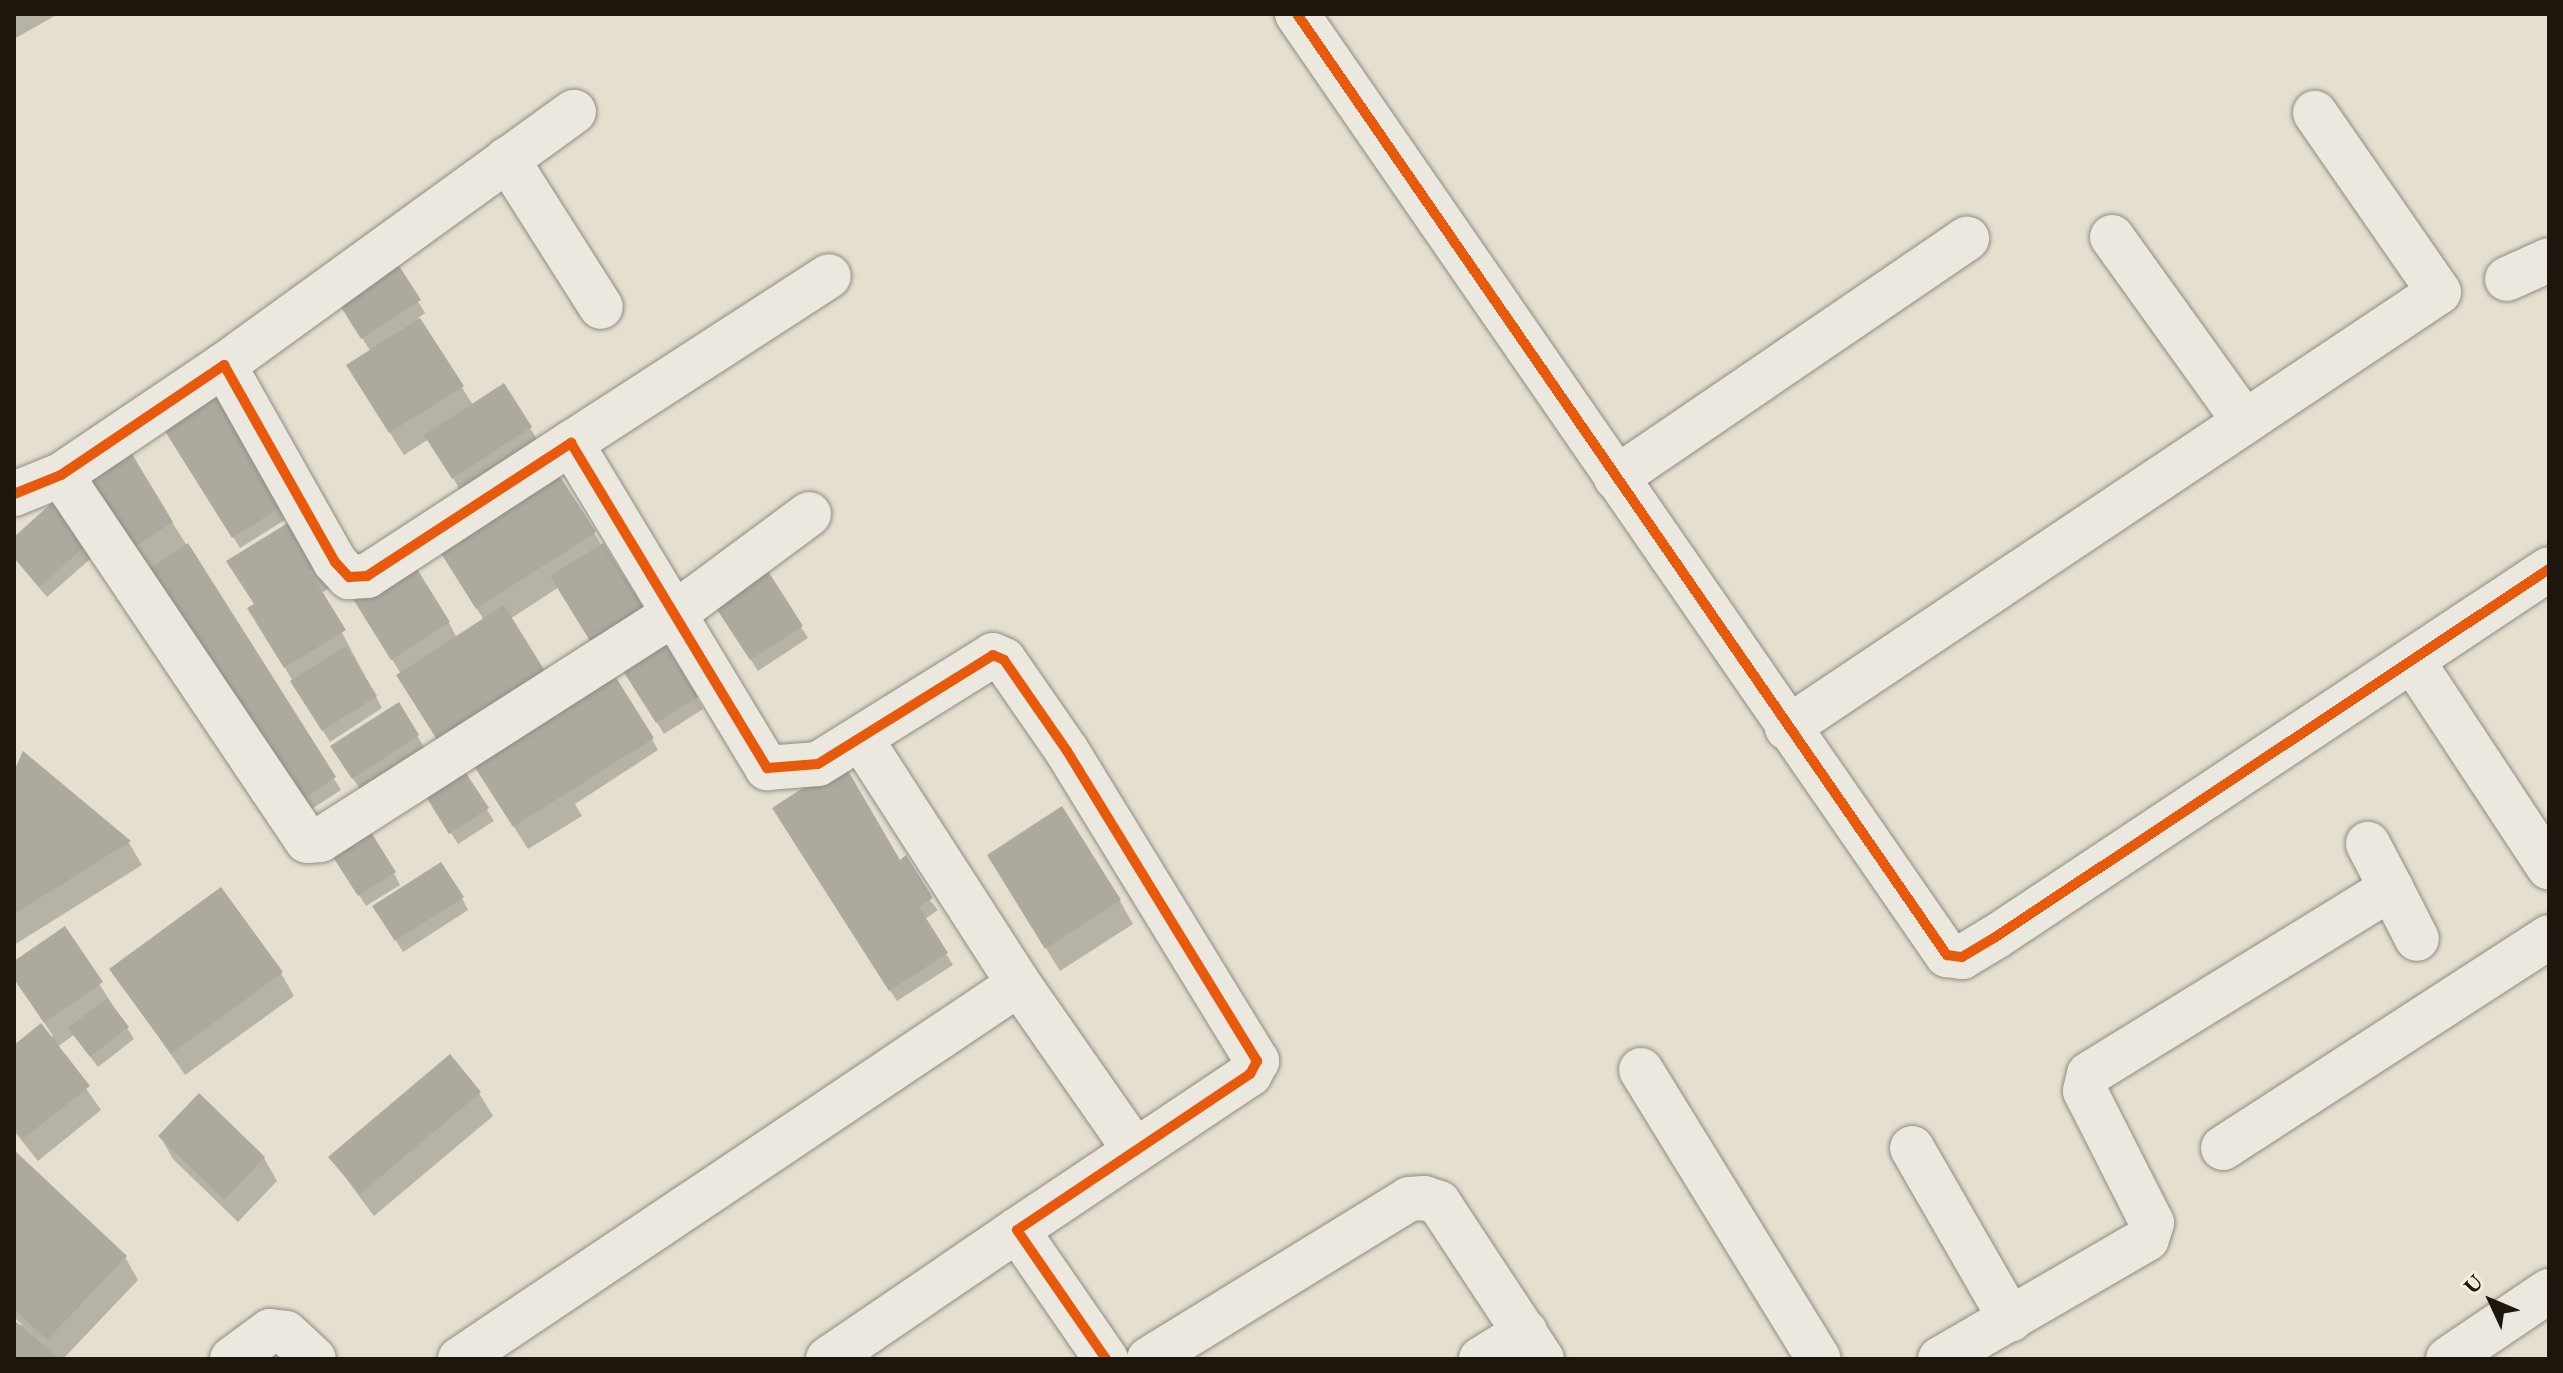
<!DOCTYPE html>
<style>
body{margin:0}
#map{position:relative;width:2563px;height:1373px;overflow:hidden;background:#e5dfd0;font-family:"EB Garamond",serif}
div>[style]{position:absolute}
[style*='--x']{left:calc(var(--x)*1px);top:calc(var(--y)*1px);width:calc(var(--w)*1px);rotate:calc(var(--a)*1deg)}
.shadow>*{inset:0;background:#0003}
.building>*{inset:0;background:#aea99e}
.roads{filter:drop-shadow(0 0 2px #908b82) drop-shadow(0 0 2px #908b82)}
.minor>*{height:44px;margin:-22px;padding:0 22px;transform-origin:22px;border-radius:22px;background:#ebe8e0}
.cycleway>*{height:10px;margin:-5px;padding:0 5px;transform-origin:5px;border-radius:5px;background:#e8590c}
span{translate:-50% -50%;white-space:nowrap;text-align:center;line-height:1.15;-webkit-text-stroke:8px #f4eddb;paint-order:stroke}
.frame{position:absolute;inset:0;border:16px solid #1e150c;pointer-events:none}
.north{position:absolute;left:2451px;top:1261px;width:80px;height:80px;-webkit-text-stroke:6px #f4eddb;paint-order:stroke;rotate:314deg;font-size:22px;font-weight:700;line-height:32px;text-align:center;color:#1e150c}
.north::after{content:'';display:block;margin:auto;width:28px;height:36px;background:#1e150c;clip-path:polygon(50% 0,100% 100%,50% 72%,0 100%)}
</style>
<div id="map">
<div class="shadow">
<div style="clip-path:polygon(14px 14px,58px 14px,14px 39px)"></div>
<div style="clip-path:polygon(393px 261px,425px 313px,418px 318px,473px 405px,504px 385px,544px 451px,467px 501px,429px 439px,404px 455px,362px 389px,371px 352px,343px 308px)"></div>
<div style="clip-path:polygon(222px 393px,291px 516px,240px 548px,217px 511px)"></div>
<div style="clip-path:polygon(131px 457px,341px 790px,296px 819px,137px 577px)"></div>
<div style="clip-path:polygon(56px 502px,97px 553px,47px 597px,14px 558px,14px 539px)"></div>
<div style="clip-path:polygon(295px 520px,335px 585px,321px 593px,382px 708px,330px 742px,263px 632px,256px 606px)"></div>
<div style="clip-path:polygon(594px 533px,648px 620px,598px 651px,559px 587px,510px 619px,401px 674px,369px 622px,449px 623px,457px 638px,484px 620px,453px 571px)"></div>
<div style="clip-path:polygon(723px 617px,801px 627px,808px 638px,758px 671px)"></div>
<div style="clip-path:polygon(662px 642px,703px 709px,664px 734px,623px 667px)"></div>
<div style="clip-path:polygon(398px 704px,424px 747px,360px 789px,339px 758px)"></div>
<div style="clip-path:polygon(652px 739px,658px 750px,575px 804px,582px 816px,528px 849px,490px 789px)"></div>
<div style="clip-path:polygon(24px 754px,129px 843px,142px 865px,14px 945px,14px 776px)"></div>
<div style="clip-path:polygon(464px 772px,494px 821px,458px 844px,428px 796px)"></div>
<div style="clip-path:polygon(781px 820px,899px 863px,938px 910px,925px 919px,953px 965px,897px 1001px)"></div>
<div style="clip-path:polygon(327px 843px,394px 873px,400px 885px,366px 906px)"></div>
<div style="clip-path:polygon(1003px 878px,1120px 901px,1133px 924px,1060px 971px)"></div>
<div style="clip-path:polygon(462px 898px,468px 910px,403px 952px,382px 918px)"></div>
<div style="clip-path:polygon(64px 928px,134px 1039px,98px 1067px,74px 1035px,57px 1047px,101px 1110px,38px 1161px,14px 1131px,14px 1048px,53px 1036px,14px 977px,14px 963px)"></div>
<div style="clip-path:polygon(112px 969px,281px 973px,294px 996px,185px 1075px)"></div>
<div style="clip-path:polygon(479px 1093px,493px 1116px,374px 1216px,330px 1157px)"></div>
<div style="clip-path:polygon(199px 1096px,264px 1158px,277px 1181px,238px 1222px,173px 1159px,160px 1136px)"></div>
<div style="clip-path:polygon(14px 1152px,125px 1257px,138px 1280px,63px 1359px,14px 1359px,14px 1322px,23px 1326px,14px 1317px)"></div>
</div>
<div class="building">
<div style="clip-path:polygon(394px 258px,421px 300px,361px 339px,334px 296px)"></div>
<div style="clip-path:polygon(420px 318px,464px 386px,389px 433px,346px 365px)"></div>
<div style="clip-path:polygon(504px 383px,532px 427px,452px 479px,424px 435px)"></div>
<div style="clip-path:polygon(223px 390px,286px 504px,232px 538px,163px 428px)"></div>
<div style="clip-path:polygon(132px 454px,173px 522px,122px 555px,79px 488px)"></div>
<div style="clip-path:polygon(557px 472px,596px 532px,476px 609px,437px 547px)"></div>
<div style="clip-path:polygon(56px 499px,92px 540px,39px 587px,14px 557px,14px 537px)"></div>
<div style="clip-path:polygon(296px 518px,323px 561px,309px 570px,346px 630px,284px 668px,247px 608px,254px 604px,226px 561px)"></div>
<div style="clip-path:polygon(188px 543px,336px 777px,288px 809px,139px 576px)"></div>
<div style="clip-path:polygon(603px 543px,644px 608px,590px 641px,550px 576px)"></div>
<div style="clip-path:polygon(412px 561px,450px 622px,391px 660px,353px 599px)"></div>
<div style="clip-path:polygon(768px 571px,803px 626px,750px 660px,714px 605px)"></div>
<div style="clip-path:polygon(504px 605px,545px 671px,443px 749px,396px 675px)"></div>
<div style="clip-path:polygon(663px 640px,698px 697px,656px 723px,620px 666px)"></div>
<div style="clip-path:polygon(346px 646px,377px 696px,322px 731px,290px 681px)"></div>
<div style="clip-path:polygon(615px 676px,654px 738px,513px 827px,474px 766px)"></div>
<div style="clip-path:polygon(399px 702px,419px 735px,352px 779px,330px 746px)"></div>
<div style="clip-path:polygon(23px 751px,131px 841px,14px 914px,14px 771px)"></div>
<div style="clip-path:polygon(843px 762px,900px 860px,906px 855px,933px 898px,919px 907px,948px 953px,889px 991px,772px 808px)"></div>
<div style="clip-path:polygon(464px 770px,489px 808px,449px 834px,425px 795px)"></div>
<div style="clip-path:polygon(1062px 806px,1121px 900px,1045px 949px,987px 855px)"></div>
<div style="clip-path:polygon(362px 818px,396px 872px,358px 896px,324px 843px)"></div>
<div style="clip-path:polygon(441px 862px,464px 897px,395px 941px,372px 906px)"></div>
<div style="clip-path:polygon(221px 887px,283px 972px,171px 1054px,109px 969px)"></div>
<div style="clip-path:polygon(65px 926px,103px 982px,44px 1023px,14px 979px,14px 961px)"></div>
<div style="clip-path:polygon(107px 998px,129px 1027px,90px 1057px,68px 1028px)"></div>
<div style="clip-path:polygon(41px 1023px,90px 1086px,23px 1139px,14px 1127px,14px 1045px)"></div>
<div style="clip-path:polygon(450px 1054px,481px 1092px,360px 1194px,328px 1157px)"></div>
<div style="clip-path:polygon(199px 1093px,265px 1157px,224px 1200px,158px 1136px)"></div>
<div style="clip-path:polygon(14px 1150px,127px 1256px,47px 1340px,14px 1309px)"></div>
<div style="clip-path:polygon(14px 1320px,60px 1359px,14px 1359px)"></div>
</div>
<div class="roads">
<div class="minor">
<div style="--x:1297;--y:14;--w:1144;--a:55.37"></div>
<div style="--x:1947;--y:955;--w:15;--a:8"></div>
<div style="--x:1962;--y:957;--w:37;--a:-31"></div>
<div style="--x:1994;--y:938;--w:666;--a:-33.62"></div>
<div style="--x:507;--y:159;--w:175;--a:57.6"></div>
<div style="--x:2112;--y:237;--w:224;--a:54.3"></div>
<div style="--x:2507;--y:279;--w:46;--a:-24.3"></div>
<div style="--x:224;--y:365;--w:432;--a:-35.9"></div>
<div style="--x:571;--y:443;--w:307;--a:-32.9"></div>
<div style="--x:61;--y:475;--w:441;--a:56.1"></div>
<div style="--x:307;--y:841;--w:13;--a:-4"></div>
<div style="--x:320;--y:840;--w:420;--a:-32.6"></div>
<div style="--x:674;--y:614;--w:168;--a:-36.5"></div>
<div style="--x:1616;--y:478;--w:425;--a:-34.3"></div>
<div style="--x:14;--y:494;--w:51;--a:-22"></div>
<div style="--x:61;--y:475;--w:197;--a:-34"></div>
<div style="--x:224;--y:365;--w:226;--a:60.6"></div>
<div style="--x:335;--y:562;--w:21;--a:47"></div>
<div style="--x:349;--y:577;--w:18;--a:-3"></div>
<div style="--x:367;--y:576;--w:244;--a:-33.1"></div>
<div style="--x:571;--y:443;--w:380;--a:58.9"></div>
<div style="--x:767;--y:768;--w:51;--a:-4.5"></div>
<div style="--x:818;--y:764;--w:206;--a:-31.9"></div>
<div style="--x:993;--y:655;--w:12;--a:24"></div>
<div style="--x:1004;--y:660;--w:111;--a:55.3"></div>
<div style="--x:1067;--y:751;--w:364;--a:58.5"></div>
<div style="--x:1257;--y:1061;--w:15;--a:118"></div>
<div style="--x:1250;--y:1074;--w:280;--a:146.2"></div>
<div style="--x:1017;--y:1230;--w:157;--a:55.4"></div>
<div style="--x:2414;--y:663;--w:245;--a:56.6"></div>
<div style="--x:1787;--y:728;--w:784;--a:-33.77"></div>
<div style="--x:2439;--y:292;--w:218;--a:-124.7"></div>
<div style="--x:2391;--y:888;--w:57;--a:63"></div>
<div style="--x:1019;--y:984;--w:201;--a:55.1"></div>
<div style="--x:1641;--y:1070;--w:339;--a:58.4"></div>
<div style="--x:1912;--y:1148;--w:198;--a:60.1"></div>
<div style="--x:2223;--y:1148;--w:388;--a:-32.9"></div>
<div style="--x:232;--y:1359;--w:47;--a:-36.4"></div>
<div style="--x:270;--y:1331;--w:16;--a:7"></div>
<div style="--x:286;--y:1333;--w:38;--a:43"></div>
<div style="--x:460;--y:1359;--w:673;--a:-33.86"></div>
<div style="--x:1019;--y:984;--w:292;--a:-122.8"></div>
<div style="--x:828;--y:1359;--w:229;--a:-34.3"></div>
<div style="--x:1149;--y:1359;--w:305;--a:-31.6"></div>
<div style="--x:1409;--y:1199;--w:15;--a:-4"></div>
<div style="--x:1424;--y:1198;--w:16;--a:18"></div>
<div style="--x:1439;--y:1203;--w:187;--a:56.6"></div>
<div style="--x:1481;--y:1359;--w:52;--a:-31.5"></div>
<div style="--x:1940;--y:1359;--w:239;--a:-30.1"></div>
<div style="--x:2147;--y:1239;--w:17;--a:-73"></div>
<div style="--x:2152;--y:1223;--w:148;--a:-116.9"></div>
<div style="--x:2085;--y:1091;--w:17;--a:-77"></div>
<div style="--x:2089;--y:1074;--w:355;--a:-31.6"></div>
<div style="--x:2391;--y:888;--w:50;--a:-117.6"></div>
<div style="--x:2448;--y:1359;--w:122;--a:-34"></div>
</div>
</div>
<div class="cycleway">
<div style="--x:1297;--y:14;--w:1144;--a:55.37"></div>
<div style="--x:1947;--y:955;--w:15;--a:8"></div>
<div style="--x:1962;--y:957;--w:37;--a:-31"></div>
<div style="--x:1994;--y:938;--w:666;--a:-33.62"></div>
<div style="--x:14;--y:494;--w:51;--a:-22"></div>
<div style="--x:61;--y:475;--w:197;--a:-34"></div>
<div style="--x:224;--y:365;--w:226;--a:60.6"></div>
<div style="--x:335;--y:562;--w:21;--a:47"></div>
<div style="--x:349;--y:577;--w:18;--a:-3"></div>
<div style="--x:367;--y:576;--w:244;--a:-33.1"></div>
<div style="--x:571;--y:443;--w:380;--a:58.9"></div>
<div style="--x:767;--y:768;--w:51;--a:-4.5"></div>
<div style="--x:818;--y:764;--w:206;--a:-31.9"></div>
<div style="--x:993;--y:655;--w:12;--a:24"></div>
<div style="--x:1004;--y:660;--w:111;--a:55.3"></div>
<div style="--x:1067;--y:751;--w:364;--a:58.5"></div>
<div style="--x:1257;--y:1061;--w:15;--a:118"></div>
<div style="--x:1250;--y:1074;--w:280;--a:146.2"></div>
<div style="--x:1017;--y:1230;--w:157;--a:55.4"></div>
</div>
<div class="frame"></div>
<div class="north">U</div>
</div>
